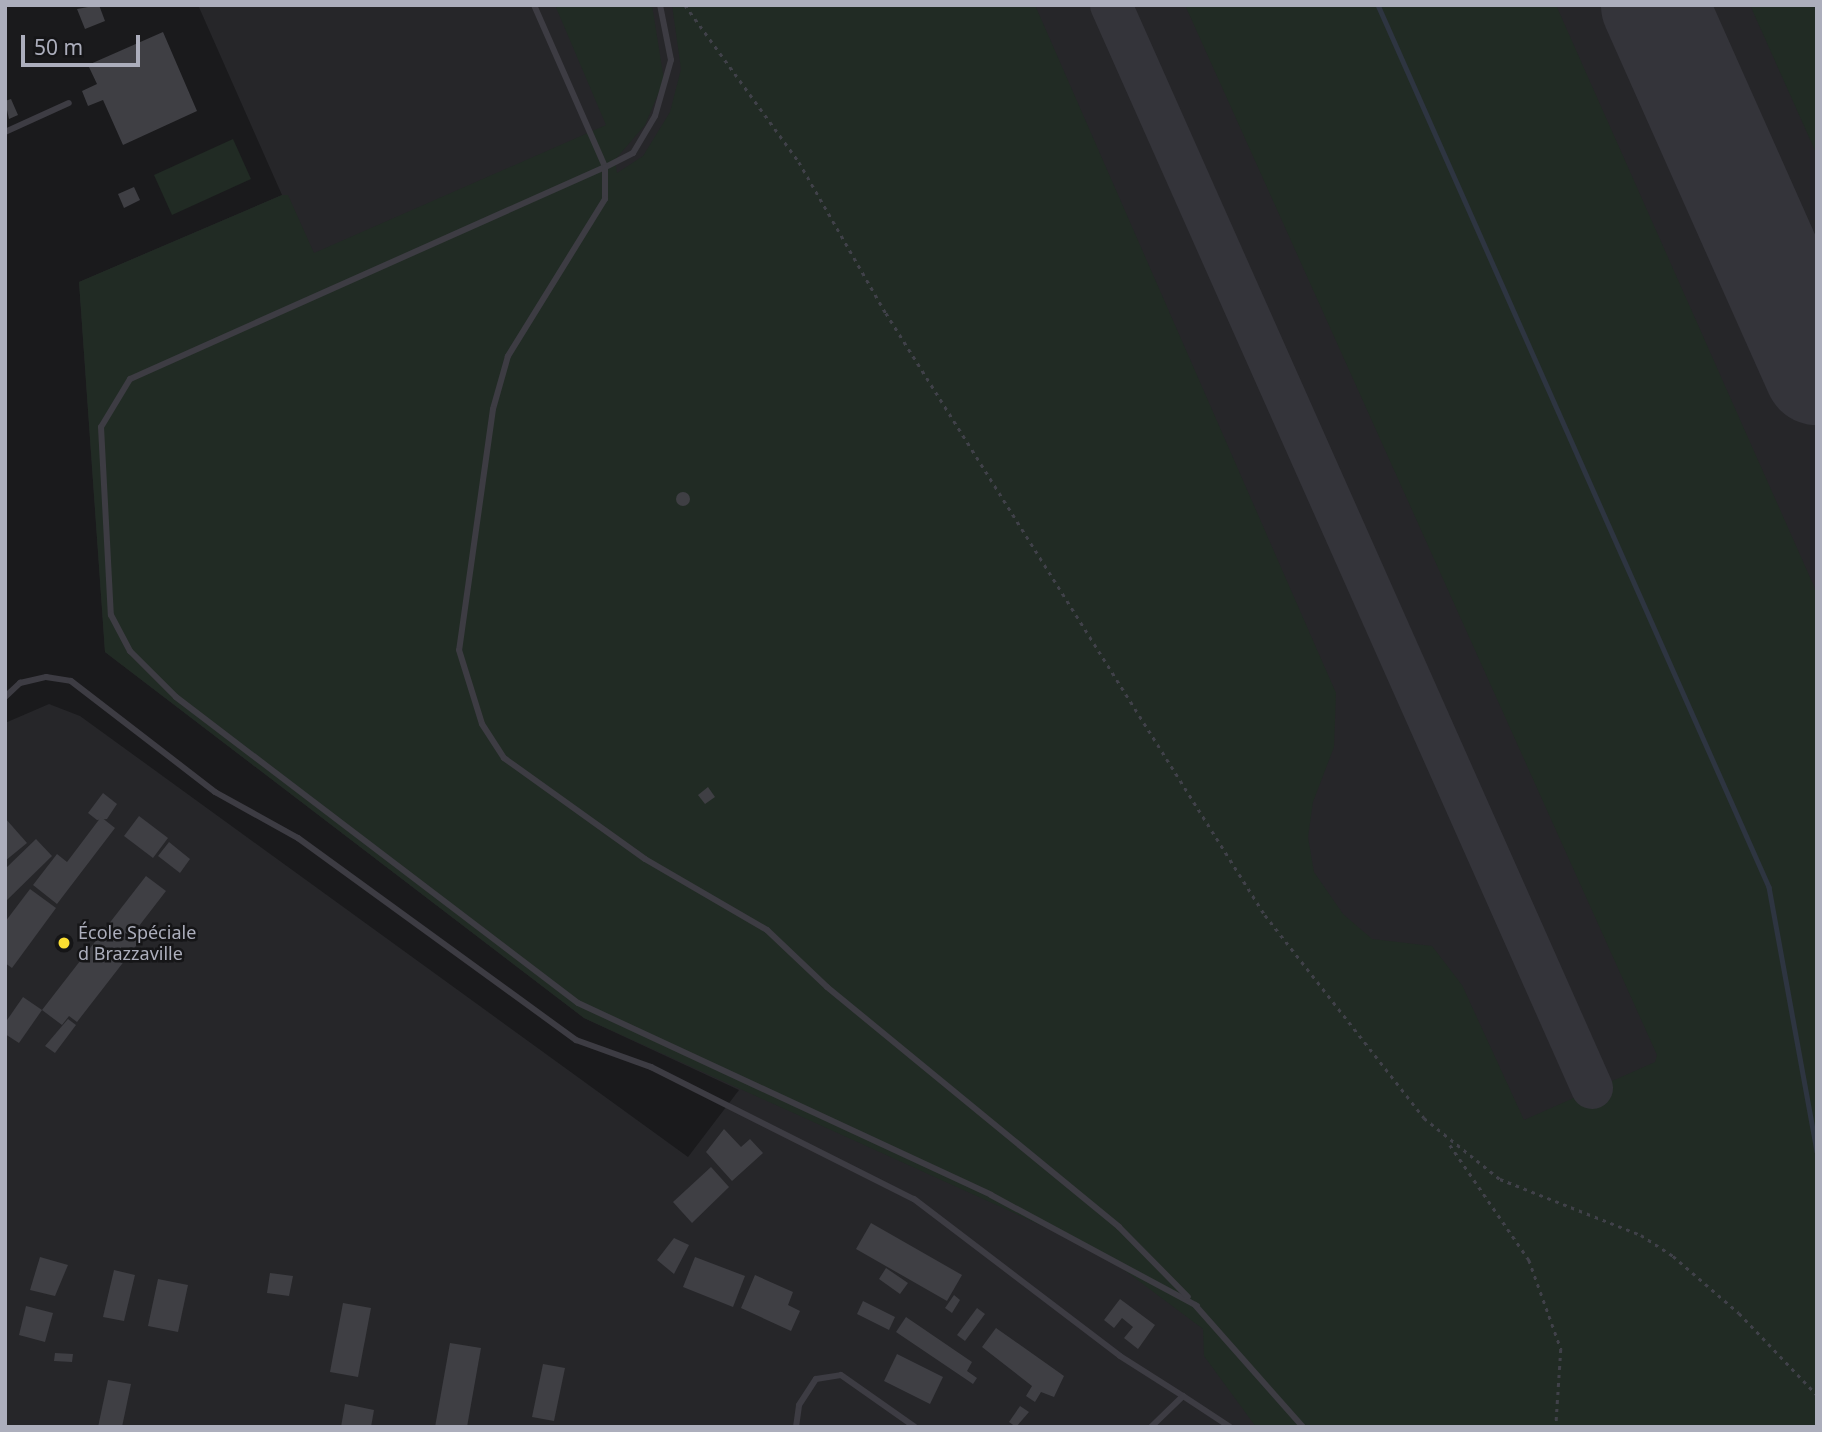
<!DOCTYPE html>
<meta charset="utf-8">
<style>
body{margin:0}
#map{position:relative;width:1822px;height:1432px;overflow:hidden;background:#1a1a1c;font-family:"Noto Sans",sans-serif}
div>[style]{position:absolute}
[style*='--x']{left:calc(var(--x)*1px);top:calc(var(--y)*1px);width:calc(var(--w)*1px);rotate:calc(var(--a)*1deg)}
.built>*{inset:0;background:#262629}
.green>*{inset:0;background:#212b24}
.stream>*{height:4.5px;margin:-2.25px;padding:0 2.25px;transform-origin:2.25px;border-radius:2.25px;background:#2e3541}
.taxiway>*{height:42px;margin:-21px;padding:0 21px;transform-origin:21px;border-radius:21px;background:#34343a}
.runway>*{height:107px;margin:-53.5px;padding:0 53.5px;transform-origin:53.5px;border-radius:53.5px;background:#34343a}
.building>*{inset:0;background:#3f3f44}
.round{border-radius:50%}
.path>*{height:2.5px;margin-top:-1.25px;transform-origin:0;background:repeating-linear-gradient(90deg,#404149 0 3.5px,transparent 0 8.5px)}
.service>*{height:6px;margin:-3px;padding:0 3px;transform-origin:3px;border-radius:3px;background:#3d3c43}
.dots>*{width:19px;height:19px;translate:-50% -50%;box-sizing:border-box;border:4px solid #151517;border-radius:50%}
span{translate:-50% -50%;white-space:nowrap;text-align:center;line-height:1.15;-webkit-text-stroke:5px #151517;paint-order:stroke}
.poi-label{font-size:18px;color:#acaebc}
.left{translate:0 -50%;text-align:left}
.frame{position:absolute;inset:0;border:7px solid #acaebc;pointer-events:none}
.scale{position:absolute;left:21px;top:35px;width:119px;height:32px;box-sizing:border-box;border:4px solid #acaebc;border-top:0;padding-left:9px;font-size:21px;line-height:24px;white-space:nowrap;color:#acaebc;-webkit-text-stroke:5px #151517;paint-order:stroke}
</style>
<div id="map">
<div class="built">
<div style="clip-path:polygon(198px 5px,1817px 5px,1817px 1427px,5px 1427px,5px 723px,49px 704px,80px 716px,688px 1157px,739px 1090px,584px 1018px,105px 652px,79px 282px,282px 195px)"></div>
</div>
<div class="green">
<div style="clip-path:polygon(555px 5px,652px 5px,664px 80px,645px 125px,615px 160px,617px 173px,643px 156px,670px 112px,681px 69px,672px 5px,1035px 5px,1336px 693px,1334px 747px,1313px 802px,1308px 837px,1314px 872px,1343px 914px,1372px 939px,1432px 946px,1462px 985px,1524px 1120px,1655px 1062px,1657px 1055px,1185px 5px,1556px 5px,1817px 593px,1817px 1427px,1256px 1427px,1204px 1356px,1203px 1329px,1100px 1252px,584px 1018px,105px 652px,79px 282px,282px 195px,288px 195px,314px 253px,606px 125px)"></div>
<div style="clip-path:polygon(1750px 5px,1817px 5px,1817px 155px)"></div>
<div style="clip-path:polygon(233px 139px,251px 179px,172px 215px,154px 175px)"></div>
</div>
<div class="stream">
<div style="--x:1378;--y:5;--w:965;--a:66.09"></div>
<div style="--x:1769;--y:887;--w:269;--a:79.7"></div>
</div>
<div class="taxiway">
<div style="--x:1111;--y:5;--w:1185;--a:66.05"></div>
</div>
<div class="runway">
<div style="--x:1654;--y:5;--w:401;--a:66"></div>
</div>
<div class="building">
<div style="clip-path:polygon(99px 5px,105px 21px,85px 29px,77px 9px)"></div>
<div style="clip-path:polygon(163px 32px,197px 111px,123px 145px,103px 100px,88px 106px,82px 91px,97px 84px,88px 65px)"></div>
<div style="clip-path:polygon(11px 99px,18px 115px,9px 119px,5px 101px)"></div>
<div style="clip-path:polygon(134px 187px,140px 200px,124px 208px,118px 194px)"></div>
<div class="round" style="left:676px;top:492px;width:14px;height:14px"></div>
<div style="clip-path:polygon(708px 787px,715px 797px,705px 804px,698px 795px)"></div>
<div style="clip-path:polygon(103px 793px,117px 804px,107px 819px,97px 820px,88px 813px)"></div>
<div style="clip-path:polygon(139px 816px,168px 838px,153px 858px,124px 836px)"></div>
<div style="clip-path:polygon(101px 817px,115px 828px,57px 904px,33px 885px,57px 854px,67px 862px)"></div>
<div style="clip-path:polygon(5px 818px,27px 843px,5px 861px)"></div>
<div style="clip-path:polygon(36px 839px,52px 856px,5px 902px,5px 869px)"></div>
<div style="clip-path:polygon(169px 842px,190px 859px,180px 873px,158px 856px)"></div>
<div style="clip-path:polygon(146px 876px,166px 891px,139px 926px,146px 933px,77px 1022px,69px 1016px,62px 1025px,42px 1010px)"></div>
<div style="clip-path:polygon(30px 889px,56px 908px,12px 968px,5px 963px,5px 922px)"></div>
<div style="clip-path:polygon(23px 997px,42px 1010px,19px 1043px,5px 1034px,5px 1023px)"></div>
<div style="clip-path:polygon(68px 1019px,76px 1025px,55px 1053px,45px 1046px)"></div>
<div style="clip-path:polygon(724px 1129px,741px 1147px,750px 1139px,763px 1153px,732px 1181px,706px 1152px)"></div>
<div style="clip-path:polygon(711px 1167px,729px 1187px,692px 1223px,673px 1202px)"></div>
<div style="clip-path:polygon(871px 1223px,962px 1275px,947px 1301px,856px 1249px)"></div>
<div style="clip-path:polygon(674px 1238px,689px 1245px,674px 1274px,657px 1260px)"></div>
<div style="clip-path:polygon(40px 1257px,68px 1265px,55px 1296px,30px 1290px)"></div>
<div style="clip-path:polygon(695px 1257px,745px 1276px,733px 1307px,683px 1287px)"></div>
<div style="clip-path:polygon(886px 1268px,908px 1283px,900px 1294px,879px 1279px)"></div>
<div style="clip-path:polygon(114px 1270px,135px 1275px,124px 1321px,103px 1317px)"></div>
<div style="clip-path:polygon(270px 1273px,293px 1276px,289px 1296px,267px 1293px)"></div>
<div style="clip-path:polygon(755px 1275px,793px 1292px,788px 1305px,800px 1311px,791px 1331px,741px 1308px)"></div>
<div style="clip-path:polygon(158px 1279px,188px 1285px,178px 1332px,148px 1326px)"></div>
<div style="clip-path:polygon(954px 1295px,960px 1300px,952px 1313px,945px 1308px)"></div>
<div style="clip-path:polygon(1120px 1299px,1155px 1325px,1138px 1349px,1124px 1338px,1133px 1327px,1122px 1318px,1114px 1328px,1104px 1320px)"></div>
<div style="clip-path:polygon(863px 1301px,895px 1317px,889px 1330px,857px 1314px)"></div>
<div style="clip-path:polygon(343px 1303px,371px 1308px,358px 1377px,330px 1372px)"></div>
<div style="clip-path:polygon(26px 1306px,53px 1313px,45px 1342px,19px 1335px)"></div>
<div style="clip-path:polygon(977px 1308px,985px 1314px,965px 1341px,957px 1335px)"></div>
<div style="clip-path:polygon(906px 1317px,972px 1362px,967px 1371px,977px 1378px,973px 1384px,896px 1332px)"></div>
<div style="clip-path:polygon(996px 1328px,1064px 1376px,1054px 1397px,1041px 1392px,1035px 1402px,1026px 1396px,1032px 1386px,982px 1347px)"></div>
<div style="clip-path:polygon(450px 1343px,481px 1348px,467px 1427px,435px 1427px)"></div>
<div style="clip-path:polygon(55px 1353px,73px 1354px,72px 1362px,54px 1361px)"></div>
<div style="clip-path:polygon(897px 1354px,943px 1377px,930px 1404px,884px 1381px)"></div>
<div style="clip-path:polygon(543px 1364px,565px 1368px,554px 1421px,532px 1417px)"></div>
<div style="clip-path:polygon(108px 1380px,131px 1384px,122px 1427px,98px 1427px)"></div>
<div style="clip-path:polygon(345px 1404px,374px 1410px,371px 1427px,341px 1427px)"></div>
<div style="clip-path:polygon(1020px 1406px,1029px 1412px,1016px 1427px,1009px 1422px)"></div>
</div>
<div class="path">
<div style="--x:685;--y:5;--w:194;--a:54"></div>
<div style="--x:799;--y:162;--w:174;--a:60.1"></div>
<div style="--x:886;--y:313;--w:711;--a:57.81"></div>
<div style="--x:1265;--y:915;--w:258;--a:51.9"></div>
<div style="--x:1424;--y:1118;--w:97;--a:38.8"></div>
<div style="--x:1500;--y:1179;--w:152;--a:21.7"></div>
<div style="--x:1641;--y:1235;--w:38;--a:33"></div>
<div style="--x:1673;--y:1256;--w:87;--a:40.8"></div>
<div style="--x:1739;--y:1313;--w:113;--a:46.4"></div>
<div style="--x:1450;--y:1145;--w:140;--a:55.5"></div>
<div style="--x:1529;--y:1260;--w:95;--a:70.2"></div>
<div style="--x:1561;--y:1349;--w:78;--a:93.7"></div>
</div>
<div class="service">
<div style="--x:534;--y:5;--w:177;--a:66.3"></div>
<div style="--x:605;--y:167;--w:520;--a:155.95"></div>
<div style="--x:130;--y:379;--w:56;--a:121.1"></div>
<div style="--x:101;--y:427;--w:188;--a:87"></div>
<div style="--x:111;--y:615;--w:41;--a:62.2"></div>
<div style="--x:130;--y:651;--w:65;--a:45"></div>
<div style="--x:176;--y:697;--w:505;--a:37.28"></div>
<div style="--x:578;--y:1003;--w:455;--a:24.9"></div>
<div style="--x:991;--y:1195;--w:234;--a:28.3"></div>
<div style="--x:660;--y:5;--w:56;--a:78.7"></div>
<div style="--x:671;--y:60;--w:58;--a:105.9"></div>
<div style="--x:655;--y:116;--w:43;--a:120.7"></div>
<div style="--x:633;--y:153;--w:31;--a:153"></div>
<div style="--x:605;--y:167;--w:32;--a:90"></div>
<div style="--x:605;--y:199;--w:185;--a:121.7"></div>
<div style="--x:508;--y:356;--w:55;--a:105.8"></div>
<div style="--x:493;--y:409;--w:243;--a:98"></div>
<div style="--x:459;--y:650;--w:77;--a:72.7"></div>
<div style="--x:482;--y:724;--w:40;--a:57.1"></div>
<div style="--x:504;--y:758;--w:173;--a:35.6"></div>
<div style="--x:645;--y:859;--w:141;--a:30.2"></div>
<div style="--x:767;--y:930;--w:83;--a:43.5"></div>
<div style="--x:827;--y:987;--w:378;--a:39.4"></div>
<div style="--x:1119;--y:1227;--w:98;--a:45.4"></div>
<div style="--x:5;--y:132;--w:70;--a:-24.4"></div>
<div style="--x:5;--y:697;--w:21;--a:-43"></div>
<div style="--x:20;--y:683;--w:27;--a:-13"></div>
<div style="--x:46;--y:677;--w:25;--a:9"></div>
<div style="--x:71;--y:681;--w:182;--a:37.6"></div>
<div style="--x:215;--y:792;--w:95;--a:29"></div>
<div style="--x:298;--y:838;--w:344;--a:36"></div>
<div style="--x:576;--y:1040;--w:80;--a:19.8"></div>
<div style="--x:651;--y:1067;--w:294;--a:26.7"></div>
<div style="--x:914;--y:1199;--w:259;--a:37.3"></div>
<div style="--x:1120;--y:1356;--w:75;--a:32.4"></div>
<div style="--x:1183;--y:1396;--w:45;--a:135.9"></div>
<div style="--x:1195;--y:1305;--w:163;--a:48.5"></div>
<div style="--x:1183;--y:1396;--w:56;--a:33.4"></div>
<div style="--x:796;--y:1427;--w:22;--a:-82"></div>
<div style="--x:799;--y:1405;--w:31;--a:-57"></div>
<div style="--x:816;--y:1379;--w:25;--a:-9"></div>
<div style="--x:841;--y:1375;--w:90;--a:35.1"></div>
</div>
<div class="dots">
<div style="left:64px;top:943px;background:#fcdf32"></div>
</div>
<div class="poi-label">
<span class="left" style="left:78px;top:943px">École Spéciale<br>d Brazzaville</span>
</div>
<div class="frame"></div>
<div class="scale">50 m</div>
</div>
